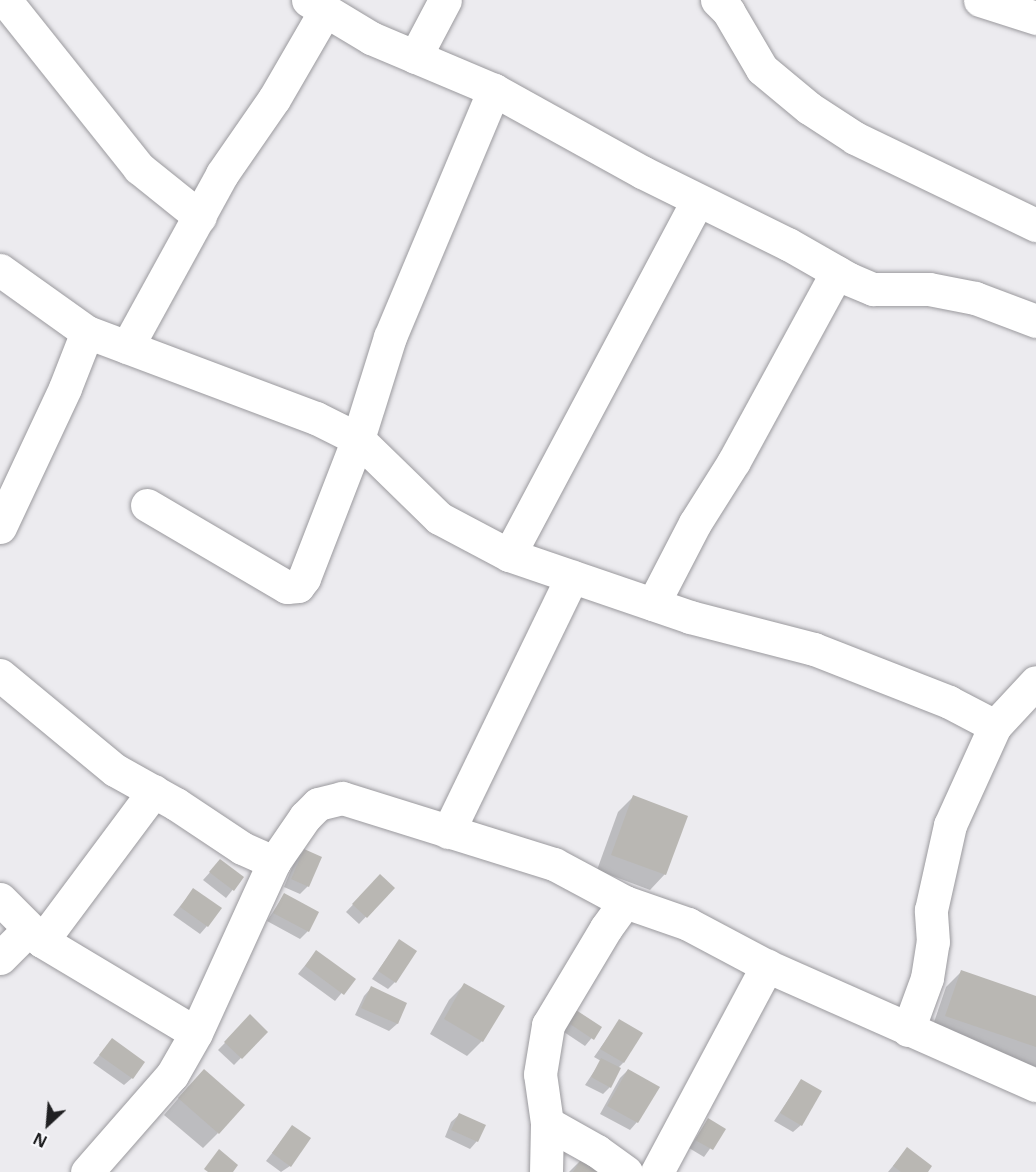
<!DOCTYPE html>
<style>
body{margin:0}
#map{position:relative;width:1036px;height:1172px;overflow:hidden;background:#ecebef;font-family:"Noto Sans",sans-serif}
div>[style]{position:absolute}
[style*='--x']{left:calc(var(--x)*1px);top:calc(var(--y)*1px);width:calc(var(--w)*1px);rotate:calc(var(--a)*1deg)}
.shadow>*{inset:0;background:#0003}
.building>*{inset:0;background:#b9b7b3}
.roads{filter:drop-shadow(0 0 2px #9b9a9e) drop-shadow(0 0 2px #9b9a9e)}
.minor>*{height:33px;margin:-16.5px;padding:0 16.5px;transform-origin:16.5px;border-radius:16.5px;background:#fff}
span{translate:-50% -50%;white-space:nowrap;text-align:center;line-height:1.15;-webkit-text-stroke:4.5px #f9f9fd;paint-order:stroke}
.north{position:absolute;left:18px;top:1094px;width:60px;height:60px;-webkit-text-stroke:4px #f9f9fd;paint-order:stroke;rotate:206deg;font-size:16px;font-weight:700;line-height:24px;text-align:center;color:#202022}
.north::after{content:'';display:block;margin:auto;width:21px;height:27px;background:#202022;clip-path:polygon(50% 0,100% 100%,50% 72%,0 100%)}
</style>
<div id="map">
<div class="shadow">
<div style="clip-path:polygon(633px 797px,665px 874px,650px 890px,597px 870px,618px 812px)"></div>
<div style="clip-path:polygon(304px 851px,308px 886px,300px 894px,284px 887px,296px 858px)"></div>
<div style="clip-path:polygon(213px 869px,242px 878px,226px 898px,203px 880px)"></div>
<div style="clip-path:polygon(380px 876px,393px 888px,359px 924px,346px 912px)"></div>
<div style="clip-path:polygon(193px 890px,207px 926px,200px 934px,173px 915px)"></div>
<div style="clip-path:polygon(284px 895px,317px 913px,308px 931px,300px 939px,267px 921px)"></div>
<div style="clip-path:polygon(399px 941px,395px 982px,388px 989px,372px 979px)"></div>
<div style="clip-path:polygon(316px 952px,353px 979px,335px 1001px,298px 974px)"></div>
<div style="clip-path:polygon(961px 972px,1036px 998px,1036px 1067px,931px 1031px,946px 987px)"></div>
<div style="clip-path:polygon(465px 984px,482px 1041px,467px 1056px,430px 1034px,449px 1000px)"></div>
<div style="clip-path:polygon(371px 988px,405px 1004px,397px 1024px,389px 1031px,355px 1015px,364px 996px)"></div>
<div style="clip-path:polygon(250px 1017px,266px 1032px,234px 1065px,218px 1050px)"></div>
<div style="clip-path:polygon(569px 1019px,600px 1028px,585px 1046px,561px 1030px)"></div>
<div style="clip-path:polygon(620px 1020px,623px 1063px,618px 1068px,610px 1087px,603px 1094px,585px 1085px,601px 1061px,594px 1057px)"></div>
<div style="clip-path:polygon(112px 1040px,132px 1078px,124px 1085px,93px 1063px)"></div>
<div style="clip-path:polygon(628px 1070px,637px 1122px,630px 1130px,600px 1114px,620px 1078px)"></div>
<div style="clip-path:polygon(801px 1081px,801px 1125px,793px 1132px,774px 1121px)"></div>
<div style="clip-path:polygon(189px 1086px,218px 1133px,203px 1148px,164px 1115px)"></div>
<div style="clip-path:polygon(459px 1115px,477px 1141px,470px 1149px,445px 1137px,451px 1122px)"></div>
<div style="clip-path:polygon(708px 1120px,724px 1129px,704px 1157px,689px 1148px)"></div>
<div style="clip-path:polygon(292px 1127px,290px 1166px,281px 1172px,266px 1161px)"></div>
<div style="clip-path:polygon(907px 1149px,926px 1172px,888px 1172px)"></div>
<div style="clip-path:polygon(584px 1157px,607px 1172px,569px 1172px)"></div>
</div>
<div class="building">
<div style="clip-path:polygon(633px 795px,688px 816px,666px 875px,611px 855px)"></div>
<div style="clip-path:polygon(304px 849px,322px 857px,309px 887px,291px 879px)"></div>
<div style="clip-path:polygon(220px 859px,244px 877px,234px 891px,209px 872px)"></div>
<div style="clip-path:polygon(380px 874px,395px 888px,367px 918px,352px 904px)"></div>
<div style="clip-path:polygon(193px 888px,222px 908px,208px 927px,180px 907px)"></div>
<div style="clip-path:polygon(284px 893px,319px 912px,309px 932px,273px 913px)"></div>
<div style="clip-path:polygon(399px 939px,417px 951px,396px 983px,378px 971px)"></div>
<div style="clip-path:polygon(316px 950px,356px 979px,344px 995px,305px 966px)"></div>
<div style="clip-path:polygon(961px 970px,1036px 996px,1036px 1047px,945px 1016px)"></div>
<div style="clip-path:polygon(464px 983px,505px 1006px,483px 1042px,444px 1019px)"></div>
<div style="clip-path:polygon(371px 986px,407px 1003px,398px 1024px,361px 1008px)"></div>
<div style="clip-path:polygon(576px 1010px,602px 1027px,594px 1040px,567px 1022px)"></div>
<div style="clip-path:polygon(250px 1014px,268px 1032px,242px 1059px,224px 1042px)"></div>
<div style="clip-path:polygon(619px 1019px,643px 1033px,624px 1063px,600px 1049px)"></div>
<div style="clip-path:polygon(112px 1038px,145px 1062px,133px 1079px,99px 1055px)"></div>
<div style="clip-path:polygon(601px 1058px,621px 1068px,611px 1088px,591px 1077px)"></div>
<div style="clip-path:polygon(204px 1069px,245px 1105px,219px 1134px,178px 1098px)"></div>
<div style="clip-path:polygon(628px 1069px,660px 1087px,638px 1123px,607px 1106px)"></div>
<div style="clip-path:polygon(801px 1079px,822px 1091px,802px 1126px,780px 1113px)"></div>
<div style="clip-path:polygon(459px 1113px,486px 1125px,478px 1142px,451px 1130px)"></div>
<div style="clip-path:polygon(708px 1118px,726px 1129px,713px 1150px,695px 1140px)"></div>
<div style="clip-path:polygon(292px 1125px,311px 1138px,291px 1167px,272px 1153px)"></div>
<div style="clip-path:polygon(907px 1147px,932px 1166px,928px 1172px,901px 1172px,893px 1166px)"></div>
<div style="clip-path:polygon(219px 1149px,238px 1165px,233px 1172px,208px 1172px,204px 1169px)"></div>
<div style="clip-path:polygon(584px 1155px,610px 1172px,573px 1172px)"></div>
</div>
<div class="roads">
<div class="minor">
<div style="--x:5;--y:0;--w:215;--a:51.4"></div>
<div style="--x:139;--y:168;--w:78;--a:38.8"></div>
<div style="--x:308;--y:0;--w:74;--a:31.1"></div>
<div style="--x:371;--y:38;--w:134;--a:22.9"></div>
<div style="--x:494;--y:90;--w:169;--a:29"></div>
<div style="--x:642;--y:172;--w:163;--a:26.3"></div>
<div style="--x:788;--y:244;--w:70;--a:29.8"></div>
<div style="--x:849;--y:279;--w:26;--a:23"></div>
<div style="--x:873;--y:289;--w:56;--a:0"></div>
<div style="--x:929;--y:289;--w:47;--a:11.1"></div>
<div style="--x:975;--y:298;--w:65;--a:20.7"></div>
<div style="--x:717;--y:0;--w:16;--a:45"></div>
<div style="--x:728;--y:11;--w:67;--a:59.6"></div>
<div style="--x:762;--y:69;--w:61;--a:39.7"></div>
<div style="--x:809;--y:108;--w:55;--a:33.1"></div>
<div style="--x:855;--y:138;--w:201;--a:25.7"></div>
<div style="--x:980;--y:0;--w:59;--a:17.8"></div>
<div style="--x:415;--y:57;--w:64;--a:-62.2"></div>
<div style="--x:0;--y:270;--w:107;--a:35.5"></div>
<div style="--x:87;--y:332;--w:245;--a:20.6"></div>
<div style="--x:316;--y:418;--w:47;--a:26.6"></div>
<div style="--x:358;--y:439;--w:113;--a:44.3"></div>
<div style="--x:439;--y:518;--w:79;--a:27.9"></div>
<div style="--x:509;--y:555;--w:191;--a:18.9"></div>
<div style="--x:690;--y:617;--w:128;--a:14.5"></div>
<div style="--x:814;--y:649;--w:145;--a:21.4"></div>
<div style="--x:949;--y:702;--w:52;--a:27.6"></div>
<div style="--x:127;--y:347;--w:197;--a:-61.2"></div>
<div style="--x:222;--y:174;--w:91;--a:-55.3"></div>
<div style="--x:274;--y:99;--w:102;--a:-59.9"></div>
<div style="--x:147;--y:505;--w:162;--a:30.4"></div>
<div style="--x:287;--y:587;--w:11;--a:-5"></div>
<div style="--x:298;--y:586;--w:10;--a:-53"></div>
<div style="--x:304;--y:578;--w:149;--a:-68.8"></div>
<div style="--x:358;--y:439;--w:107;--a:-72.6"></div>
<div style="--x:390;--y:337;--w:268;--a:-67.2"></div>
<div style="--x:0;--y:527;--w:153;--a:-64.9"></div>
<div style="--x:65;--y:388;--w:60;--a:-68.6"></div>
<div style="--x:509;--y:555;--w:401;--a:-62"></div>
<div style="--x:653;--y:604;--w:91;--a:-62.6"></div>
<div style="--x:695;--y:523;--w:73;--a:-57.8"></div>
<div style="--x:734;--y:461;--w:215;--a:-61.4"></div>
<div style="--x:0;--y:675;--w:149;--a:39.6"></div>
<div style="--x:115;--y:770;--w:70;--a:29.1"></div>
<div style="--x:176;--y:804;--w:79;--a:33.7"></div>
<div style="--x:242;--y:848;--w:35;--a:24"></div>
<div style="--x:448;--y:832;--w:284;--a:-64.1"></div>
<div style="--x:0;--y:899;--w:59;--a:45"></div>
<div style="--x:42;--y:941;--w:179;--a:30.9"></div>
<div style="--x:42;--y:941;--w:187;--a:-53.3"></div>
<div style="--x:0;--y:958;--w:41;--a:-45"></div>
<div style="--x:908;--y:1030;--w:55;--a:-69.9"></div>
<div style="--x:927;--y:978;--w:36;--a:-81"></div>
<div style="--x:933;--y:942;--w:32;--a:-94"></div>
<div style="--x:931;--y:910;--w:87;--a:-77.4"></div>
<div style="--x:950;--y:825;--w:109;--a:-65.6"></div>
<div style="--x:995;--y:726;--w:60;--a:-47"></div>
<div style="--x:547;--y:1123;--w:57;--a:29.2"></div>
<div style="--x:597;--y:1151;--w:36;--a:36"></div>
<div style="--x:87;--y:1172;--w:129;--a:-48.8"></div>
<div style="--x:172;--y:1075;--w:48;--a:-60.3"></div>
<div style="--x:196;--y:1033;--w:188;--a:-65.5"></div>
<div style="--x:274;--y:862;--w:55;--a:-55.4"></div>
<div style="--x:305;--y:817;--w:18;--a:-45"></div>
<div style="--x:318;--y:804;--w:25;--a:-14"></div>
<div style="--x:342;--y:798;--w:222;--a:17.3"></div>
<div style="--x:554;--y:864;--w:81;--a:28.2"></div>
<div style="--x:625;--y:902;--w:67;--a:19.2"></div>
<div style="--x:688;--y:924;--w:89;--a:28"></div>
<div style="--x:767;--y:966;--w:294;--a:23.9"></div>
<div style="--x:546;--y:1172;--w:49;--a:-88.8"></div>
<div style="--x:547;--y:1123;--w:49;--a:-98.1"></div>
<div style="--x:540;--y:1074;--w:50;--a:-80.7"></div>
<div style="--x:548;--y:1025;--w:113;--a:-59.1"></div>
<div style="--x:606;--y:928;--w:32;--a:-54"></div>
<div style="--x:657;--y:1172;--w:234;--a:-61.9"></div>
</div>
</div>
<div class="north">N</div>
</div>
